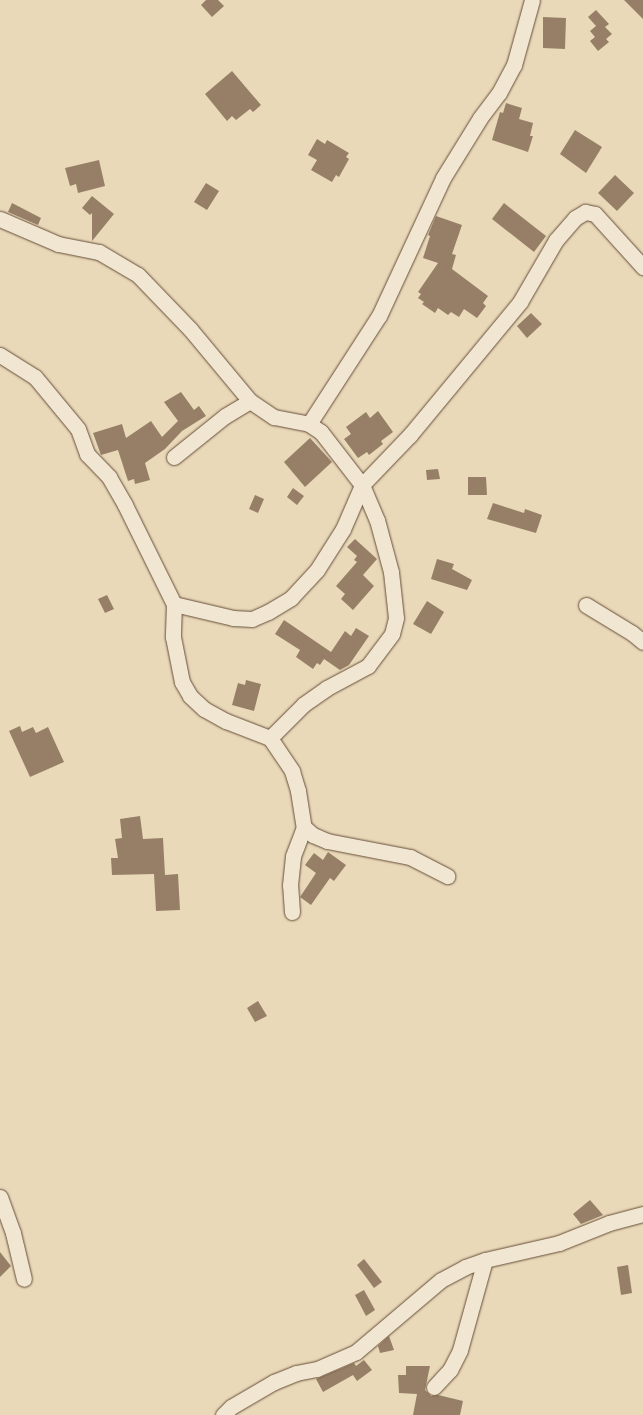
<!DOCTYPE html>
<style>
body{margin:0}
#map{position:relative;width:643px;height:1415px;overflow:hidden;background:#e9d9b9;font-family:"IM FELL Double Pica",serif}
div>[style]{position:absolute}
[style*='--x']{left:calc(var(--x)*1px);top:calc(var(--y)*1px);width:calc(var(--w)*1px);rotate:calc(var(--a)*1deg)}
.building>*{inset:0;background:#967f66}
.roads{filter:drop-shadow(0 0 1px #674d38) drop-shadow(0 0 1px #674d38)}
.minor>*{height:15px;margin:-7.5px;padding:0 7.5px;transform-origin:7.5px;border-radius:7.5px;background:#f1e6d2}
span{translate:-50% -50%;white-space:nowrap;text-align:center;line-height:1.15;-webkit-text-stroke:4.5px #f1e6d2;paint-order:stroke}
</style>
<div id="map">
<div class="building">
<div style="clip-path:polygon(206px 0,218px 0,224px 6px,212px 17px,201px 5px)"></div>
<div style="clip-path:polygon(624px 0,643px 0,643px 19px)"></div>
<div style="clip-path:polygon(596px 10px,609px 24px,605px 27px,612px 34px,606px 39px,609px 42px,598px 51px,590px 41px,595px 37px,590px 31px,596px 26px,588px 17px)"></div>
<div style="clip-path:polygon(543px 17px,566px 18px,565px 49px,543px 48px)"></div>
<div style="clip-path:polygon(232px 71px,261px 105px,253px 112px,250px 109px,236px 120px,232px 116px,227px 121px,205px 94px)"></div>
<div style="clip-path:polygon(506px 103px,522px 108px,519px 119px,533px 123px,530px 136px,533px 136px,528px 152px,492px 140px,500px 112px,503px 113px)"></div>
<div style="clip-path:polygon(575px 130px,602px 147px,586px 173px,560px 154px)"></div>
<div style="clip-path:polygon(317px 139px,325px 144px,327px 140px,349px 153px,346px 157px,349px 159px,339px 177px,336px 175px,332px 182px,311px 170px,317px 160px,308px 155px)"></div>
<div style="clip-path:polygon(99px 160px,105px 186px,78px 193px,76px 184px,70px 186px,65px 168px)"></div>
<div style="clip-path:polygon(615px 175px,634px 193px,617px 211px,598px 193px)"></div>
<div style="clip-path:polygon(206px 183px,219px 191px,207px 210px,194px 202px)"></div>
<div style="clip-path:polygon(92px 196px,114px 214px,92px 241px,92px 213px,90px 215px,82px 208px)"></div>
<div style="clip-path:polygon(12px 203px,41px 218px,38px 225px,8px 212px)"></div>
<div style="clip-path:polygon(504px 203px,546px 236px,534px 252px,492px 219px)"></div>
<div style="clip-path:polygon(436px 216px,462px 225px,452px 254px,456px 255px,452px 269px,488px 296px,483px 303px,486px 306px,477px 318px,464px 309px,459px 317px,451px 312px,448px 315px,438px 308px,435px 313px,422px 304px,424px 302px,418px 298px,421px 294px,418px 292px,438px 263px,423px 258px,430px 236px,428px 235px)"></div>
<div style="clip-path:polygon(531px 313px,542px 324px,527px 338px,517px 326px)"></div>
<div style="clip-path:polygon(181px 392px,194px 410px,199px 406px,206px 416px,182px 431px,165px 449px,145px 463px,150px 480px,135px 484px,134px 479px,128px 481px,118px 450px,101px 455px,93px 433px,122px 424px,126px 438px,151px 421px,162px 437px,178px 421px,164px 402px)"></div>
<div style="clip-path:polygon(378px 411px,393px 432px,381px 441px,383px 444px,369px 455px,367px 452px,358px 458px,344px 439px,351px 434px,346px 427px,366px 412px,370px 418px)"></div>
<div style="clip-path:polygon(310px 438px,332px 462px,305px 487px,284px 462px)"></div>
<div style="clip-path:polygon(438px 469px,440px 479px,427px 480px,426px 470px)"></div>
<div style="clip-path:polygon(468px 477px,486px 477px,487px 495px,468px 495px)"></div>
<div style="clip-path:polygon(293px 488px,304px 496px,297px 505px,287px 497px)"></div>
<div style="clip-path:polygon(255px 495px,264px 499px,258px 513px,249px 509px)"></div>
<div style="clip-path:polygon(493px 503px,524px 513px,525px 509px,542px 515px,536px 533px,487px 519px)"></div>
<div style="clip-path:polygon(355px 539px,377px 559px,363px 575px,374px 586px,353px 610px,341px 599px,345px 594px,336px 586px,357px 562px,354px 560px,357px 556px,347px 547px)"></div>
<div style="clip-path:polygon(437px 559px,454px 564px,452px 569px,472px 580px,467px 590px,431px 579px)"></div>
<div style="clip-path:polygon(107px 595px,114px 609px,105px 613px,98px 599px)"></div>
<div style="clip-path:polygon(427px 601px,444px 612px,431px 634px,413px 624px)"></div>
<div style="clip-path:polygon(284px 620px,331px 652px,345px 631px,351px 636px,356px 628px,369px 636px,349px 665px,340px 670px,324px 659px,320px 665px,317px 663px,313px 669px,296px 657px,300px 650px,275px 634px)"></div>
<div style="clip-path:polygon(246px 680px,261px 684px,254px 711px,232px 705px,238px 683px,245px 685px)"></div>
<div style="clip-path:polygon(20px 726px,22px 732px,33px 727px,36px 733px,48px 727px,64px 762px,30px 777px,9px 731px)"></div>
<div style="clip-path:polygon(140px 816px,143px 839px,163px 838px,165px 875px,178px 874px,180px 910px,156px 911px,154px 874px,112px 875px,111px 858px,118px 858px,115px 839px,122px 838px,120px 819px)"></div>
<div style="clip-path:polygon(328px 852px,346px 865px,334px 881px,330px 878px,311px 905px,300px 897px,316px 873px,305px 865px,314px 853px,323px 860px)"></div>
<div style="clip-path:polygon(258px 1001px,267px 1016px,255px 1022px,247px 1008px)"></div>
<div style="clip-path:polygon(590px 1200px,603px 1215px,581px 1224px,573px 1214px)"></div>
<div style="clip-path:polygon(0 1252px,11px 1266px,0 1277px)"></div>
<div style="clip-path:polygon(364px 1259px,382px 1282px,374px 1288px,357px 1265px)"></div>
<div style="clip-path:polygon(628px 1265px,632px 1293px,621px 1295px,617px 1267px)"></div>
<div style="clip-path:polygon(364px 1290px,375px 1310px,366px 1316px,355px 1295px)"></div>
<div style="clip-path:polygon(389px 1336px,394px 1350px,380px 1353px,378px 1346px)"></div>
<div style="clip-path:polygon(364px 1360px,372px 1370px,357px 1381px,353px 1375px,323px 1392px,316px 1379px,354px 1363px,356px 1366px)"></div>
<div style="clip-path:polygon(406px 1366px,430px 1366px,425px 1390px,431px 1396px,438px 1395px,463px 1401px,460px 1415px,413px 1415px,417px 1394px,399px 1393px,398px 1375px,406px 1375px)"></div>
</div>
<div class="roads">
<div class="minor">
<div style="--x:0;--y:219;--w:63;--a:23.3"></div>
<div style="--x:58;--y:244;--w:42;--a:11"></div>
<div style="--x:99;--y:252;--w:45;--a:30.5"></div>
<div style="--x:138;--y:275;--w:75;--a:46.1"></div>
<div style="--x:190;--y:329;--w:94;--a:50.2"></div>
<div style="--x:250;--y:401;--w:29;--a:34"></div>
<div style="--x:274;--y:417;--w:36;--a:11"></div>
<div style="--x:309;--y:424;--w:14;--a:34"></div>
<div style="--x:321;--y:432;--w:67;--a:52.3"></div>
<div style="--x:362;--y:485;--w:38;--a:67"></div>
<div style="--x:377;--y:520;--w:54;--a:74.9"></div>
<div style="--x:391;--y:572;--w:46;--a:83.8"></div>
<div style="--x:396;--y:618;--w:16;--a:104"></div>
<div style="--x:392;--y:634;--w:40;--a:127"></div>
<div style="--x:368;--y:666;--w:47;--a:151.8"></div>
<div style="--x:327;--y:688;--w:29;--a:145"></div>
<div style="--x:303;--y:705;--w:47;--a:135"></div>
<div style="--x:0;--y:355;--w:41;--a:32.2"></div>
<div style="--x:35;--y:377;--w:67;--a:50.4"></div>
<div style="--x:78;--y:429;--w:27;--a:70"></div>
<div style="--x:87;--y:454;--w:32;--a:46"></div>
<div style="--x:109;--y:477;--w:32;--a:60"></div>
<div style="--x:125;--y:505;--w:110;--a:63.7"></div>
<div style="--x:174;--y:604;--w:33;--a:92"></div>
<div style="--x:173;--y:637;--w:46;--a:78.7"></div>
<div style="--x:182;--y:682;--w:16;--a:60"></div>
<div style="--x:190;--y:696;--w:19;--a:43"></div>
<div style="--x:204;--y:709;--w:25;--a:29"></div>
<div style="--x:226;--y:721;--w:47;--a:21.1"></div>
<div style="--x:270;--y:738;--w:40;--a:56"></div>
<div style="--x:292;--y:771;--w:21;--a:73"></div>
<div style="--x:298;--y:791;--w:36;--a:81"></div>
<div style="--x:304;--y:827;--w:12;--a:42"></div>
<div style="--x:313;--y:835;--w:15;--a:23"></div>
<div style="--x:327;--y:841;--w:85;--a:10.9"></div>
<div style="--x:410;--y:857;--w:42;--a:27.2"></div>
<div style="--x:309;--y:424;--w:129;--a:-57.1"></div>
<div style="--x:379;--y:316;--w:152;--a:-65.1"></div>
<div style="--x:443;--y:178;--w:70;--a:-58.3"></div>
<div style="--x:480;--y:118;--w:31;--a:-53"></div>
<div style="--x:499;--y:93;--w:32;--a:-62"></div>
<div style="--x:514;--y:65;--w:67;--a:-74.5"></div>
<div style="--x:174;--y:457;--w:65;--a:-38.8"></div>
<div style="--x:225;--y:416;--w:29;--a:-31"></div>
<div style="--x:174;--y:604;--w:61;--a:13.3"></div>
<div style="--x:233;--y:618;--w:19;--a:3"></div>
<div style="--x:252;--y:619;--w:17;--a:-24"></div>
<div style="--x:268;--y:612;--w:27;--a:-31"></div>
<div style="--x:291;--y:598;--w:38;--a:-47"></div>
<div style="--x:317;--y:570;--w:49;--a:-57.6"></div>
<div style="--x:343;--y:529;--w:48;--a:-66.6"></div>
<div style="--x:362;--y:485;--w:69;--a:-46.2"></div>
<div style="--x:410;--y:435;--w:173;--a:-50.4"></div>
<div style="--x:520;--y:302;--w:72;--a:-59.9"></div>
<div style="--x:556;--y:240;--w:29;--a:-49"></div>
<div style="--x:575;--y:218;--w:12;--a:-31"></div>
<div style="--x:585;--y:212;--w:10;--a:11"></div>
<div style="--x:595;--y:214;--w:72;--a:47.8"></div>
<div style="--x:586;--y:605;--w:54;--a:31.3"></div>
<div style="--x:632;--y:633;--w:14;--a:39"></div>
<div style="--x:292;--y:912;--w:27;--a:-94"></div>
<div style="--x:290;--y:885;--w:29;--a:-84"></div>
<div style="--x:293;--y:856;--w:31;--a:-69"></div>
<div style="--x:0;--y:1197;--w:38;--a:70"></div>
<div style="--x:13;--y:1233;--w:47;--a:76.6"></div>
<div style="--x:434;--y:1387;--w:23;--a:-47"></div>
<div style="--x:450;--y:1370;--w:22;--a:-63"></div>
<div style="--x:460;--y:1350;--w:93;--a:-74.5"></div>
<div style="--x:223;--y:1415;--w:11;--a:-45"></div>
<div style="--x:231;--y:1407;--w:50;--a:-30.2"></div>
<div style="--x:274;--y:1382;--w:24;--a:-22"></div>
<div style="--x:296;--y:1373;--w:21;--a:-11"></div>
<div style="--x:317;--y:1369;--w:43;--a:-23.6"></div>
<div style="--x:356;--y:1352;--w:111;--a:-40.3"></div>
<div style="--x:441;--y:1280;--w:27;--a:-28"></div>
<div style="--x:465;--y:1267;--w:21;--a:-19"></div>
<div style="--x:485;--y:1260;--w:76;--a:-12.9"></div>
<div style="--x:559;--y:1243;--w:54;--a:-21.8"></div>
<div style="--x:609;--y:1223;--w:35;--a:-15"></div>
</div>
</div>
</div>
